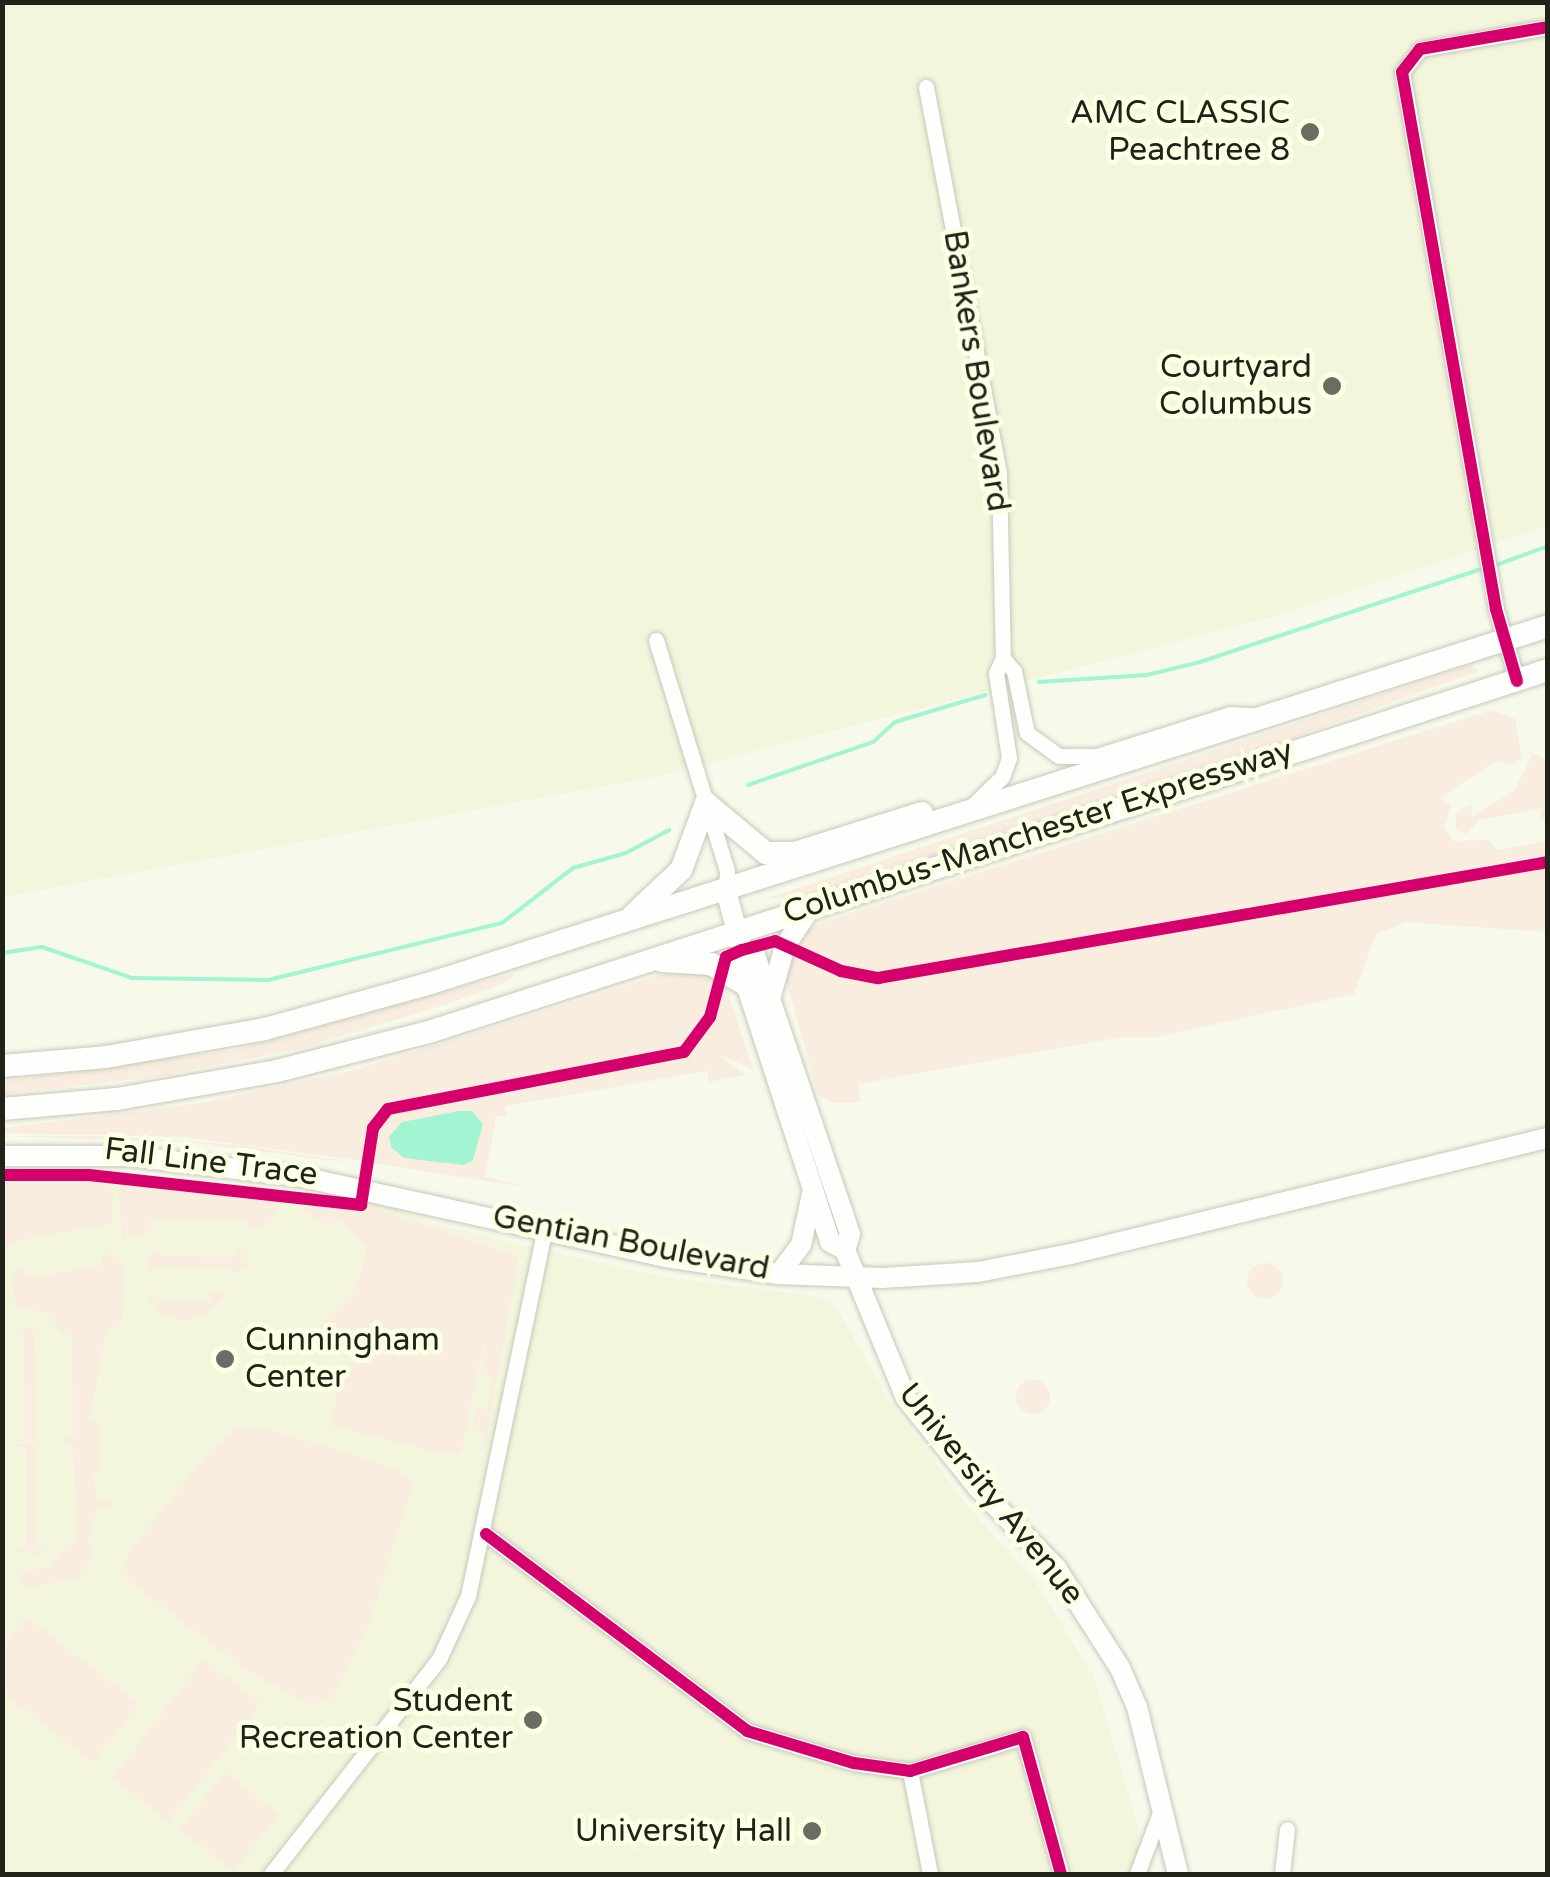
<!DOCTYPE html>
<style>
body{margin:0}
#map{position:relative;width:1550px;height:1877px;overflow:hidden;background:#f7f9ea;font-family:"Varela Round",sans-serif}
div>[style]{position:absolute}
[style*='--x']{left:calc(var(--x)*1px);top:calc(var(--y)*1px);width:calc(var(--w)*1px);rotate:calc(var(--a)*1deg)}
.built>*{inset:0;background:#f3f6dc}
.green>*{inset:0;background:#f8edde}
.round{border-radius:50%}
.water>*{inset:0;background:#a2f4d2}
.stream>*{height:4px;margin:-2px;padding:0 2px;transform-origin:2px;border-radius:2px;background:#a2f4d2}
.roads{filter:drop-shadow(0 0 2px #c6c8bc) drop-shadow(0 0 2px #c6c8bc)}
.minor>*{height:15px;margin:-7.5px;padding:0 7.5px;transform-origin:7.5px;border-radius:7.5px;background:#fefefc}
.major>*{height:20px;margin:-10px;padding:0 10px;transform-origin:10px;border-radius:10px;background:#fefefc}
.highway>*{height:22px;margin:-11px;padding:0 11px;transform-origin:11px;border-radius:11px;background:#fefefc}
.cycleway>*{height:12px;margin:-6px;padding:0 6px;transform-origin:6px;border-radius:6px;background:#d6006c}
.dots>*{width:28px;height:28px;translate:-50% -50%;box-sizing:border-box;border:5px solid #fbffe4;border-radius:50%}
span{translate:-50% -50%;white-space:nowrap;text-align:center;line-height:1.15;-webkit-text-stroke:10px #fbffe4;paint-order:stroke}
.poi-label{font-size:32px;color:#212218}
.right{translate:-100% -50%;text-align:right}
.left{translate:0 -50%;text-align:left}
.street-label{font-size:32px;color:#212218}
.frame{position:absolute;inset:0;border:5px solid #212218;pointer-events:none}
</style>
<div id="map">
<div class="built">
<div style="clip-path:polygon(3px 3px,1547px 3px,1547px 526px,1272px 617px,659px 776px,3px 897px)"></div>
<div style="clip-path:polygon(92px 1179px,366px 1199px,434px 1224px,663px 1277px,815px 1296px,835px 1305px,889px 1400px,968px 1507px,1035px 1581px,1094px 1677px,1152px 1874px,3px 1874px,3px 1183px)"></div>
</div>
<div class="green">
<div style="clip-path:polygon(1471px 665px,1479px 671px,1255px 751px,798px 897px,768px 898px)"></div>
<div style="clip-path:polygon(1492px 710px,1515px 719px,1522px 757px,1513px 765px,1496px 761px,1440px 798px,1451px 805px,1444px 827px,1454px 841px,1488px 840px,1497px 850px,1547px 841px,1547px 855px,886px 971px,851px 972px,795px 947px,800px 934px,823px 922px)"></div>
<div style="clip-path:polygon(1533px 754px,1547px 760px,1547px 819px,1539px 819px,1543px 808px,1479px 820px,1467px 834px,1456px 830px,1456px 813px,1471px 804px,1472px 817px,1514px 791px)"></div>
<div style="clip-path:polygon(1547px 868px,1547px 932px,1406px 922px,1376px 934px,1354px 994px,1156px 1037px,1121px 1037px,858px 1084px,861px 1102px,832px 1103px,818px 1095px,785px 976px,792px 953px,841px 977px,882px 984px)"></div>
<div style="clip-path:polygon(679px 969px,719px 974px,705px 1021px,680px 1050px,398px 1101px,377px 1112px,362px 1161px,184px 1137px,3px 1133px,3px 1128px,201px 1103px,358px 1069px)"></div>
<div style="clip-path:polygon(515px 973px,506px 982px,447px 1004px,299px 1049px,162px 1076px,3px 1094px,3px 1081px,234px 1050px)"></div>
<div style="clip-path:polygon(725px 984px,753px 1069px,719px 1055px,745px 1075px,709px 1082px,707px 1071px,505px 1106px,507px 1117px,496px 1116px,485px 1177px,531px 1188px,374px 1163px,381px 1119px,401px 1107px,683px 1056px,711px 1025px)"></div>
<div style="clip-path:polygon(3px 1136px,101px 1136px,187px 1141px,238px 1145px,361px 1164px,187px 1142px)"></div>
<div style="clip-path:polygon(93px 1178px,114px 1189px,112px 1224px,10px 1242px,3px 1262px,3px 1179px)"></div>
<div style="clip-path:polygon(119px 1186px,274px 1201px,280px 1203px,272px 1221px,254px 1231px,242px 1220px,149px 1220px,152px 1232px,122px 1239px)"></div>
<div style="clip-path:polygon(363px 1205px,519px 1256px,484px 1452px,484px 1433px,472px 1431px,475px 1408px,486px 1409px,492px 1376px,481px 1374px,488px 1324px,461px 1453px,446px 1455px,331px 1426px,337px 1391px,358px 1354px,317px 1329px,356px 1288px,368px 1246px,338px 1220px,328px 1227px,298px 1207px)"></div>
<div style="clip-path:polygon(163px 1248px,160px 1256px,234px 1257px,239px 1248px,251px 1268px,230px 1275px,233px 1267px,161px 1266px,149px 1273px,150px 1255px)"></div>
<div style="clip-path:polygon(103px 1253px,119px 1258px,125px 1270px,121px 1327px,107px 1328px,90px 1419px,101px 1423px,101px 1469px,93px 1476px,98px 1502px,108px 1500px,110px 1509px,98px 1509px,88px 1542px,96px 1549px,77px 1579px,22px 1588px,20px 1572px,51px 1567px,64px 1546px,76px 1544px,73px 1447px,62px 1440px,73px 1436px,72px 1335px,62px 1334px,46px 1313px,15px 1308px,13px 1276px,21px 1268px,28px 1278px,102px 1265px)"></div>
<div class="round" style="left:1247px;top:1263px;width:36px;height:36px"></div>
<div style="clip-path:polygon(145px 1292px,161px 1300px,213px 1301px,210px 1293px,229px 1293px,205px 1316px,180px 1322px,158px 1312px)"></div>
<div style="clip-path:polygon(32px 1326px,43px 1333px,34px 1336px,35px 1437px,44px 1440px,15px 1441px,25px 1437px,24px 1336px,14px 1333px)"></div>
<div class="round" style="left:1016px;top:1380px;width:34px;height:34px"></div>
<div style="clip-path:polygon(239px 1427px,275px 1431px,394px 1468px,414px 1483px,367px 1630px,332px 1698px,312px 1705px,246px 1670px,120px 1574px,130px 1550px,210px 1450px)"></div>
<div style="clip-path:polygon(15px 1444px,44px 1444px,35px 1447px,36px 1546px,46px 1549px,38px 1554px,17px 1551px,26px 1546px,26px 1448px)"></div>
<div style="clip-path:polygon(26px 1616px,139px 1704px,93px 1763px,3px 1693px,3px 1646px)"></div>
<div style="clip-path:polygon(204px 1659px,261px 1703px,169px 1822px,112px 1778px)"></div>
<div style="clip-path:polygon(225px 1772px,279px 1814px,234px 1872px,179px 1829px)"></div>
</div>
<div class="water">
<div style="clip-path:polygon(459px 1111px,472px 1111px,483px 1124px,473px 1160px,464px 1165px,404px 1158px,391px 1147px,389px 1137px,402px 1122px)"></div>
</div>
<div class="stream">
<div style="--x:1491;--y:567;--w:61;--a:-20.2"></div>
<div style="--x:1039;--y:682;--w:108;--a:-3.7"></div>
<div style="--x:1147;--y:675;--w:55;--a:-13.8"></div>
<div style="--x:1200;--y:662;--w:297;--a:-18.3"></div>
<div style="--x:748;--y:785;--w:132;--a:-19"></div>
<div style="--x:873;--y:742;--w:30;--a:-42"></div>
<div style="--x:895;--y:722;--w:94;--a:-16.7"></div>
<div style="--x:2;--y:953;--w:40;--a:-8.5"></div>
<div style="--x:42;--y:947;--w:95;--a:19"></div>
<div style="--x:132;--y:978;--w:136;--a:0.8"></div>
<div style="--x:268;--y:980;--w:241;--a:-13.7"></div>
<div style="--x:502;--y:923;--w:90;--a:-37.8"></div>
<div style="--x:573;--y:868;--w:55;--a:-15.8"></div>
<div style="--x:626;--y:853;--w:49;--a:-28.1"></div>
</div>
<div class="roads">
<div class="minor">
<div style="--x:926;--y:87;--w:393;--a:79.3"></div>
<div style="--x:999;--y:473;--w:185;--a:88.8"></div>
<div style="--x:1003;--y:658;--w:17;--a:115"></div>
<div style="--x:996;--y:673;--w:86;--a:81.3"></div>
<div style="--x:1009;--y:758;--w:20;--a:110"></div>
<div style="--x:1002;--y:777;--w:45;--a:135.9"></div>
<div style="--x:656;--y:640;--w:242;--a:72.9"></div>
<div style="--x:727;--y:871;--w:20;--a:93"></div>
<div style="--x:1003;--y:658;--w:17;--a:50"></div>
<div style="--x:1014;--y:671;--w:63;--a:78.2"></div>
<div style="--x:1027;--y:733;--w:39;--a:36"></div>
<div style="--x:1059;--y:756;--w:38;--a:0"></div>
<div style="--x:1097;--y:756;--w:139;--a:-17.5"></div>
<div style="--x:1230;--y:714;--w:22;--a:3"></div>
<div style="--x:1517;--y:681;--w:75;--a:-106.3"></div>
<div style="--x:1496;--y:609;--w:545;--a:-99.93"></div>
<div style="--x:1402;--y:72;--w:29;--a:-52"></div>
<div style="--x:1420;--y:49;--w:130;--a:-9.8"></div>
<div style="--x:486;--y:1534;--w:327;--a:37"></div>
<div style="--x:747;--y:1731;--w:112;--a:16.7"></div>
<div style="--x:854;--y:1763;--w:57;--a:8.1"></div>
<div style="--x:910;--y:1771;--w:118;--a:-16.7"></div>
<div style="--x:1023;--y:1737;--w:142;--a:74.5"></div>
<div style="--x:910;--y:1771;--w:105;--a:79"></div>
<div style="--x:271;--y:1874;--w:273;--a:-52"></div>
<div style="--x:439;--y:1659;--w:69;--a:-65.3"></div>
<div style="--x:468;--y:1596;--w:376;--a:-78.2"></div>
<div style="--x:1137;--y:1874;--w:68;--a:-69.4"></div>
<div style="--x:1282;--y:1874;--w:45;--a:-83.7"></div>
</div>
<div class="major">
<div style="--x:726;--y:891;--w:61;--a:74.8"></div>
<div style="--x:742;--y:950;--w:13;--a:103"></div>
<div style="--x:739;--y:963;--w:293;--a:71.9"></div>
<div style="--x:830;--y:1242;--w:17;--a:28"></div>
<div style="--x:845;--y:1250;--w:160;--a:67.6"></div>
<div style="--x:906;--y:1398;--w:115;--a:51.3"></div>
<div style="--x:978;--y:1488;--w:112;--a:45.7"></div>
<div style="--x:1056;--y:1568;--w:119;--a:57.4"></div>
<div style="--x:1120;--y:1668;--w:43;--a:66.4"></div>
<div style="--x:1137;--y:1707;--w:172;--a:76.2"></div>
<div style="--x:742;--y:950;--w:14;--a:21"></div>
<div style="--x:755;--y:955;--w:295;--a:71.2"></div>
<div style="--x:850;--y:1234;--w:17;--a:107"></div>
<div style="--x:770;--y:999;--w:55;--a:-74.2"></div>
<div style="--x:785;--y:946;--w:47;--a:-56.3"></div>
<div style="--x:2;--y:1156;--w:127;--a:0"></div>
<div style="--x:129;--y:1156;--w:169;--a:6.8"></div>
<div style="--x:297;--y:1176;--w:378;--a:12.4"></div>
<div style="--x:666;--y:1257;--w:114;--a:8.6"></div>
<div style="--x:779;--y:1274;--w:103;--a:2.2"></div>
<div style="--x:882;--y:1278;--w:96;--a:-3.6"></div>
<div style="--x:978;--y:1272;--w:95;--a:-11"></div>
<div style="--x:1071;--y:1254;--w:491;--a:-13.7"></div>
<div style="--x:779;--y:1274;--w:36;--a:-53"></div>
<div style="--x:801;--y:1245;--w:52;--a:-77.8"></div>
</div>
<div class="highway">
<div style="--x:633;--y:915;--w:66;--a:-43.2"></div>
<div style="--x:681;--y:870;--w:72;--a:-69.5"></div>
<div style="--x:706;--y:803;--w:78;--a:39.8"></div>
<div style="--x:766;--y:853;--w:29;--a:0"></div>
<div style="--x:795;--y:853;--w:133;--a:-17.5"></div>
<div style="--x:662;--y:961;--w:49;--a:3.5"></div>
<div style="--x:711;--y:964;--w:41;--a:31"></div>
<div style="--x:2;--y:1066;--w:104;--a:-4.9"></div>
<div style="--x:106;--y:1057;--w:161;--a:-10"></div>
<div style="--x:265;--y:1029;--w:172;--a:-15.5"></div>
<div style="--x:431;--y:983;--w:1173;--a:-17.72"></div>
<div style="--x:2;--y:1109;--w:115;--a:-5"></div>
<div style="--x:117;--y:1099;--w:162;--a:-9.9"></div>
<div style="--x:277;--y:1071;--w:157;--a:-14.4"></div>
<div style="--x:429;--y:1032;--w:1176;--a:-17.93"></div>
</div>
</div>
<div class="cycleway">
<div style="--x:1517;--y:681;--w:75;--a:-106.3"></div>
<div style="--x:1496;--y:609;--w:545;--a:-99.93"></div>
<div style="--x:1402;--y:72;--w:29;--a:-52"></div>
<div style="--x:1420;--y:49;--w:130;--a:-9.8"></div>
<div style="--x:2;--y:1175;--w:87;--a:0"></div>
<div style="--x:89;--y:1175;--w:274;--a:6.3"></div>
<div style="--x:361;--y:1205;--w:78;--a:-81.1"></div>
<div style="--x:373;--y:1128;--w:24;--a:-52"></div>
<div style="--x:388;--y:1109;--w:301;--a:-10.9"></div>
<div style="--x:684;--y:1052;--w:44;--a:-53.4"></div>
<div style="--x:710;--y:1017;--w:62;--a:-75.1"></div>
<div style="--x:726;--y:957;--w:17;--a:-24"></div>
<div style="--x:742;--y:950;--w:34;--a:-15"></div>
<div style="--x:775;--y:941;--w:72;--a:24.4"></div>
<div style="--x:841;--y:971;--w:38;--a:11"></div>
<div style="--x:878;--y:978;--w:680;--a:-9.82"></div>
<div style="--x:486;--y:1534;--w:327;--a:37"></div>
<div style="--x:747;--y:1731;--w:112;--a:16.7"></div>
<div style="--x:854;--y:1763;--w:57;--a:8.1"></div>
<div style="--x:910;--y:1771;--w:118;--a:-16.7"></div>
<div style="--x:1023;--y:1737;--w:142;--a:74.5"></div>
</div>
<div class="dots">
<div style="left:1310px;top:132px;background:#6c6d62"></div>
<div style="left:1332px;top:386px;background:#6c6d62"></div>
<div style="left:225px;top:1359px;background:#6c6d62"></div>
<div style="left:533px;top:1720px;background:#6c6d62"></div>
<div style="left:812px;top:1831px;background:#6c6d62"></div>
</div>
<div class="poi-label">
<span class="right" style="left:1290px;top:132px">AMC CLASSIC<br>Peachtree 8</span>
<span class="right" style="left:1312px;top:386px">Courtyard<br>Columbus</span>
<span class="left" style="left:245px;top:1359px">Cunningham<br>Center</span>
<span class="right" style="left:513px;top:1720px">Student<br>Recreation Center</span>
<span class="right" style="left:792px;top:1831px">University Hall</span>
</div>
<div class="street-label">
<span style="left:976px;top:371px;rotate:81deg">Bankers Boulevard</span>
<span style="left:1038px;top:832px;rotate:-18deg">Columbus-Manchester Expressway</span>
<span style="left:211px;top:1162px;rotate:7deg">Fall Line Trace</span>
<span style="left:631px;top:1243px;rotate:11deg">Gentian Boulevard</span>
<span style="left:991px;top:1494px;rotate:51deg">University Avenue</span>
</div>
<div class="frame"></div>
</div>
